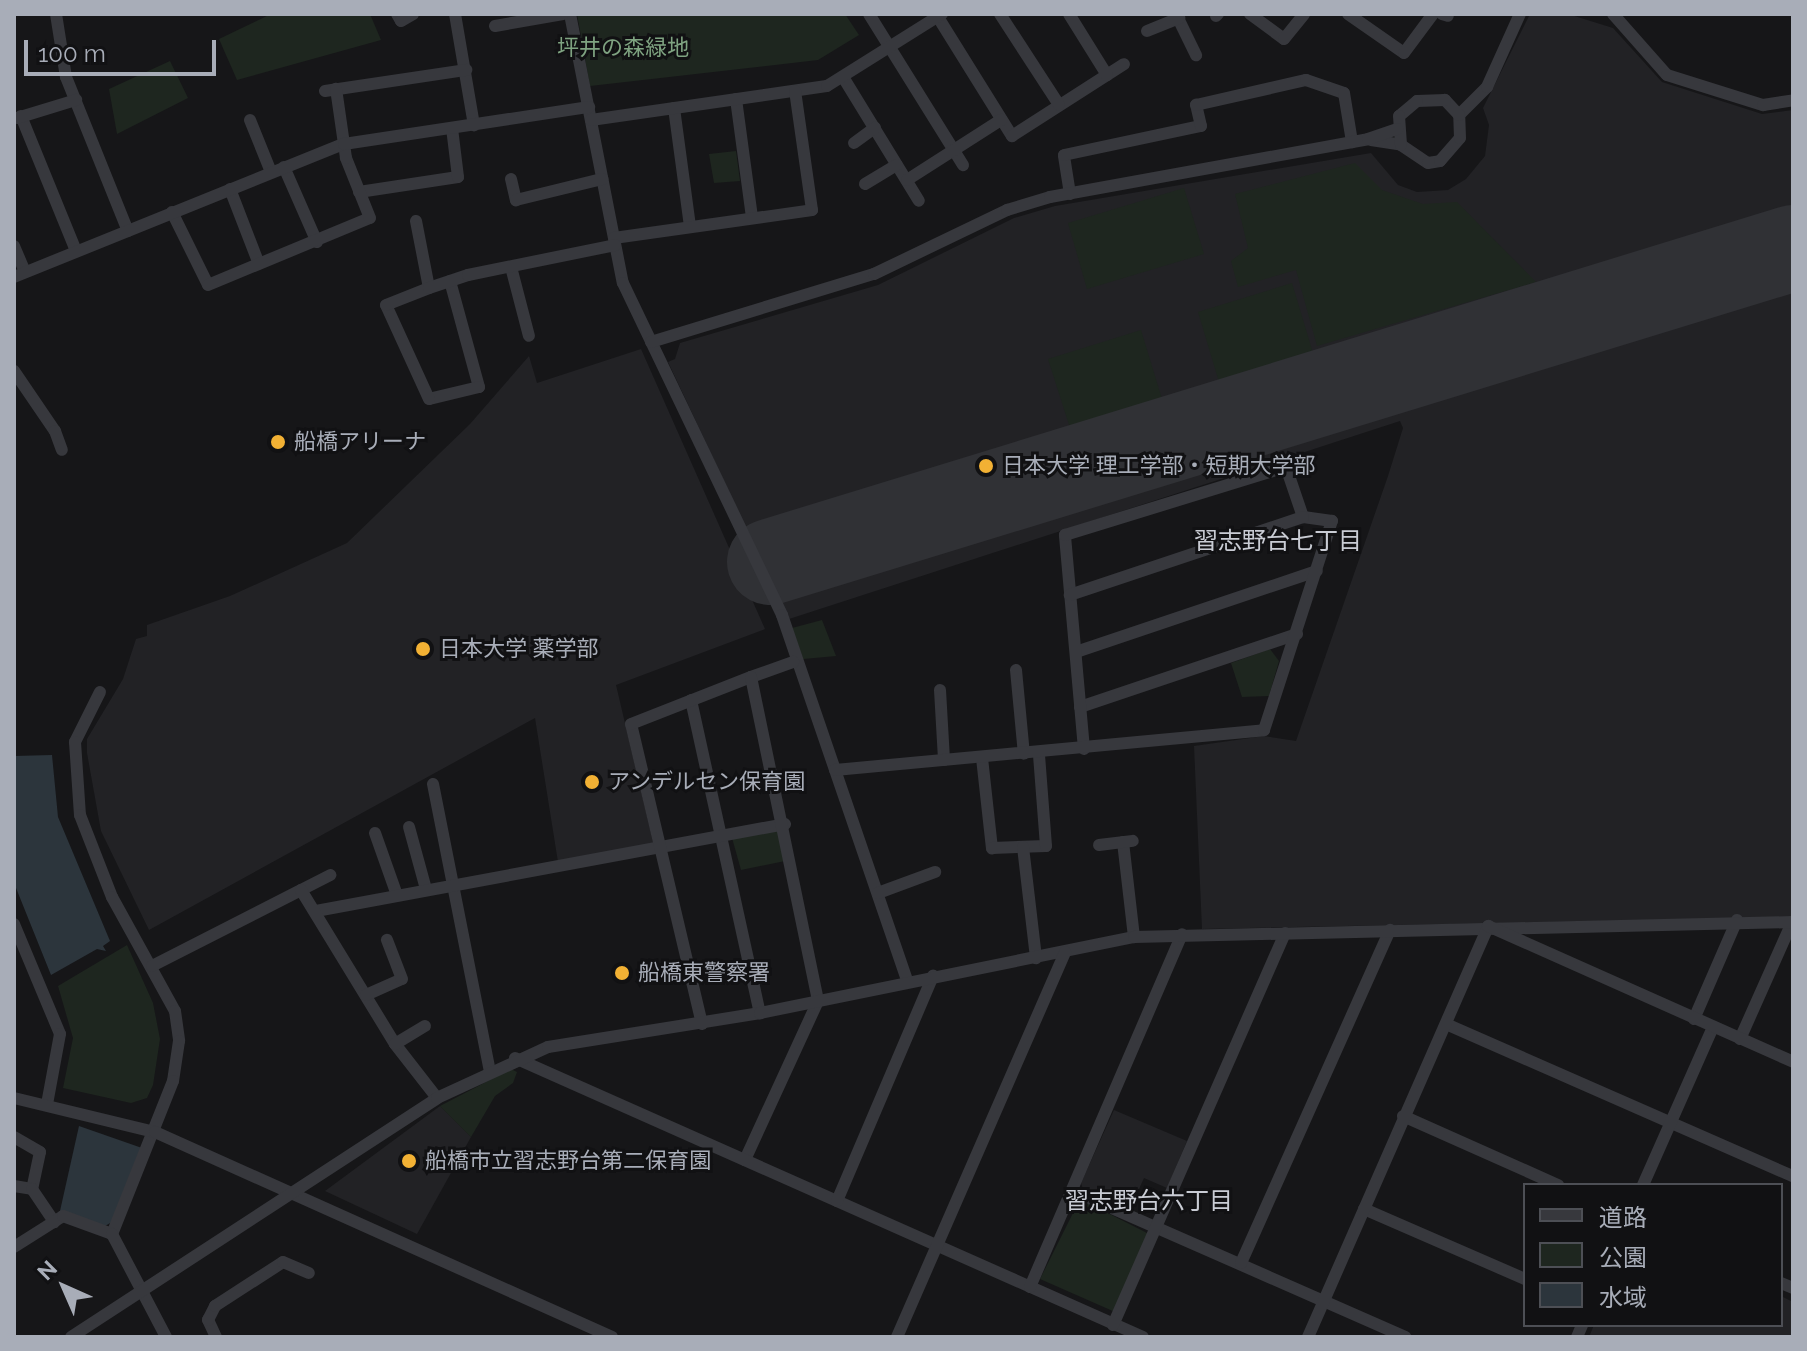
<!DOCTYPE html>
<meta charset="utf-8">
<style>
body{margin:0}
#map{position:relative;width:1807px;height:1351px;overflow:hidden;background:#161618;font-family:Raleway,"Noto Sans JP",sans-serif}
div>[style]{position:absolute}
[style*='--x']{left:calc(var(--x)*1px);top:calc(var(--y)*1px);width:calc(var(--w)*1px);rotate:calc(var(--a)*1deg)}
.built>*{inset:0;background:#222225}
.green>*{inset:0;background:#1e261f}
.water>*{inset:0;background:#2c353c}
.runway>*{height:86px;margin:-43px;padding:0 43px;transform-origin:43px;border-radius:43px;background:#303135}
.minor>*{height:12px;margin:-6px;padding:0 6px;transform-origin:6px;border-radius:6px;background:#37383d}
.dots>*{width:22px;height:22px;translate:-50% -50%;box-sizing:border-box;border:4px solid #111113;border-radius:50%}
span{translate:-50% -50%;white-space:nowrap;text-align:center;line-height:1.15;-webkit-text-stroke:6px #111113;paint-order:stroke}
.park-label{font-size:22px;color:#7fa381}
.poi-label{font-size:22px;color:#a8adb8}
.left{translate:0 -50%;text-align:left}
.neighbourhood-label{font-size:24px;color:#c9ccd4}
.frame{position:absolute;inset:0;border:16px solid #a8adb8;pointer-events:none}
.legend{position:absolute;left:1523px;top:1183px;width:260px;height:144px;box-sizing:border-box;background:#111113;border:2px solid #4d4f55;margin:0;padding:10px 14px;list-style:none;font-size:24px;color:#a8adb8}
.legend li{display:flex;align-items:center;gap:16px;height:40px}
.legend b{width:40px;border:2px solid #4d4f55}
.north{position:absolute;left:24px;top:1247px;width:80px;height:80px;-webkit-text-stroke:6px #111113;paint-order:stroke;rotate:315deg;font-size:22px;font-weight:700;line-height:32px;text-align:center;color:#a8adb8}
.north::after{content:'';display:block;margin:auto;width:28px;height:36px;background:#a8adb8;clip-path:polygon(50% 0,100% 100%,50% 72%,0 100%)}
.scale{position:absolute;left:24px;top:40px;width:192px;height:36px;box-sizing:border-box;border:4px solid #a8adb8;border-top:0;padding-left:10px;font-size:24px;line-height:28px;white-space:nowrap;color:#a8adb8;-webkit-text-stroke:6px #111113;paint-order:stroke}
</style>
<div id="map">
<div class="built">
<div style="clip-path:polygon(1530px 14px,1568px 14px,1613px 28px,1662px 82px,1762px 114px,1793px 110px,1793px 917px,1202px 929px,1194px 746px,1264px 736px,1296px 741px,1388px 476px,1403px 428px,1400px 421px,789px 619px,668px 362px,675px 359px,680px 343px,878px 285px,1014px 218px,1055px 206px,1371px 153px,1398px 185px,1417px 192px,1448px 190px,1466px 179px,1485px 156px,1489px 125px,1483px 108px)"></div>
<div style="clip-path:polygon(641px 349px,765px 629px,616px 685px,654px 846px,558px 862px,535px 718px,149px 930px,101px 831px,87px 753px,87px 739px,123px 679px,136px 639px,147px 636px,147px 625px,230px 596px,347px 543px,470px 424px,529px 356px,537px 383px)"></div>
<div style="clip-path:polygon(440px 1106px,471px 1137px,417px 1234px,325px 1191px)"></div>
<div style="clip-path:polygon(1114px 1110px,1187px 1141px,1167px 1188px,1144px 1178px,1130px 1209px,1083px 1189px,1081px 1183px)"></div>
<div style="clip-path:polygon(1781px 1296px,1793px 1302px,1793px 1337px,1589px 1337px,1594px 1325px,1781px 1325px)"></div>
</div>
<div class="green">
<div style="clip-path:polygon(271px 14px,370px 14px,381px 40px,237px 80px,219px 39px)"></div>
<div style="clip-path:polygon(577px 14px,845px 14px,859px 35px,818px 60px,590px 86px)"></div>
<div style="clip-path:polygon(170px 61px,188px 98px,117px 134px,109px 89px)"></div>
<div style="clip-path:polygon(736px 151px,740px 181px,714px 183px,709px 154px)"></div>
<div style="clip-path:polygon(1355px 163px,1382px 190px,1423px 204px,1457px 202px,1536px 282px,1317px 346px,1296px 270px,1238px 287px,1231px 261px,1248px 248px,1235px 194px)"></div>
<div style="clip-path:polygon(1184px 188px,1204px 254px,1087px 289px,1068px 223px)"></div>
<div style="clip-path:polygon(1292px 283px,1313px 353px,1219px 382px,1198px 312px)"></div>
<div style="clip-path:polygon(1141px 330px,1162px 399px,1070px 428px,1048px 359px)"></div>
<div style="clip-path:polygon(822px 620px,836px 656px,803px 659px,792px 628px)"></div>
<div style="clip-path:polygon(1270px 649px,1279px 661px,1269px 696px,1242px 697px,1231px 663px)"></div>
<div style="clip-path:polygon(783px 829px,790px 860px,741px 870px,732px 838px)"></div>
<div style="clip-path:polygon(127px 945px,153px 1003px,160px 1039px,153px 1085px,147px 1098px,131px 1103px,63px 1088px,73px 1038px,58px 986px)"></div>
<div style="clip-path:polygon(511px 1069px,517px 1072px,513px 1083px,495px 1096px,471px 1137px,440px 1106px)"></div>
<div style="clip-path:polygon(1080px 1199px,1149px 1234px,1115px 1312px,1040px 1279px)"></div>
</div>
<div class="water">
<div style="clip-path:polygon(52px 755px,58px 817px,110px 941px,103px 946px,106px 951px,97px 949px,51px 975px,14px 883px,14px 756px)"></div>
<div style="clip-path:polygon(79px 1126px,142px 1148px,112px 1222px,105px 1226px,60px 1211px)"></div>
</div>
<div class="runway">
<div style="--x:770;--y:562;--w:1070;--a:-17.06"></div>
</div>
<div class="minor">
<div style="--x:56;--y:14;--w:64;--a:81"></div>
<div style="--x:66;--y:77;--w:166;--a:68.1"></div>
<div style="--x:397;--y:14;--w:8;--a:60"></div>
<div style="--x:401;--y:21;--w:14;--a:-30"></div>
<div style="--x:455;--y:14;--w:113;--a:80.3"></div>
<div style="--x:570;--y:14;--w:274;--a:78.9"></div>
<div style="--x:623;--y:283;--w:368;--a:64.4"></div>
<div style="--x:782;--y:615;--w:387;--a:71.1"></div>
<div style="--x:869;--y:14;--w:178;--a:58.1"></div>
<div style="--x:936;--y:14;--w:144;--a:58.1"></div>
<div style="--x:1012;--y:136;--w:133;--a:-32.7"></div>
<div style="--x:1000;--y:14;--w:108;--a:57"></div>
<div style="--x:1069;--y:14;--w:72;--a:58.1"></div>
<div style="--x:1176;--y:14;--w:46;--a:64"></div>
<div style="--x:1250;--y:14;--w:42;--a:36.3"></div>
<div style="--x:1284;--y:39;--w:32;--a:-51"></div>
<div style="--x:1348;--y:14;--w:68;--a:34.9"></div>
<div style="--x:1404;--y:53;--w:49;--a:-53.4"></div>
<div style="--x:1442;--y:14;--w:6;--a:18"></div>
<div style="--x:1613;--y:14;--w:81;--a:48.5"></div>
<div style="--x:1667;--y:75;--w:101;--a:17.4"></div>
<div style="--x:1763;--y:105;--w:30;--a:-9"></div>
<div style="--x:1216;--y:16;--w:3;--a:-45"></div>
<div style="--x:495;--y:26;--w:69;--a:-10"></div>
<div style="--x:1147;--y:31;--w:35;--a:-22"></div>
<div style="--x:843;--y:77;--w:145;--a:58.5"></div>
<div style="--x:325;--y:91;--w:143;--a:-8.5"></div>
<div style="--x:736;--y:99;--w:119;--a:82.3"></div>
<div style="--x:674;--y:108;--w:119;--a:82.3"></div>
<div style="--x:1459;--y:115;--w:40;--a:-45"></div>
<div style="--x:1487;--y:87;--w:80;--a:-65.7"></div>
<div style="--x:21;--y:116;--w:146;--a:67.8"></div>
<div style="--x:17;--y:118;--w:62;--a:-17"></div>
<div style="--x:250;--y:120;--w:56;--a:68"></div>
<div style="--x:591;--y:120;--w:238;--a:-8.2"></div>
<div style="--x:827;--y:86;--w:136;--a:-32.1"></div>
<div style="--x:1371;--y:140;--w:30;--a:9"></div>
<div style="--x:1401;--y:145;--w:32;--a:34"></div>
<div style="--x:1428;--y:163;--w:12;--a:-9"></div>
<div style="--x:1440;--y:161;--w:30;--a:-49"></div>
<div style="--x:1460;--y:138;--w:23;--a:-92"></div>
<div style="--x:1459;--y:115;--w:21;--a:-133"></div>
<div style="--x:1445;--y:100;--w:28;--a:178"></div>
<div style="--x:1417;--y:101;--w:23;--a:140"></div>
<div style="--x:1399;--y:116;--w:29;--a:86"></div>
<div style="--x:854;--y:143;--w:26;--a:-36"></div>
<div style="--x:284;--y:167;--w:82;--a:66.3"></div>
<div style="--x:511;--y:179;--w:22;--a:77"></div>
<div style="--x:516;--y:200;--w:89;--a:-13.7"></div>
<div style="--x:907;--y:180;--w:112;--a:-32.6"></div>
<div style="--x:865;--y:184;--w:37;--a:-31"></div>
<div style="--x:230;--y:189;--w:80;--a:68.9"></div>
<div style="--x:359;--y:192;--w:100;--a:-8.6"></div>
<div style="--x:458;--y:177;--w:49;--a:-97"></div>
<div style="--x:1070;--y:194;--w:39;--a:-99"></div>
<div style="--x:1064;--y:155;--w:140;--a:-12"></div>
<div style="--x:1201;--y:126;--w:22;--a:-103"></div>
<div style="--x:1196;--y:105;--w:113;--a:-12.8"></div>
<div style="--x:1306;--y:80;--w:40;--a:18.9"></div>
<div style="--x:1344;--y:93;--w:50;--a:80.7"></div>
<div style="--x:172;--y:212;--w:81;--a:63.7"></div>
<div style="--x:208;--y:285;--w:175;--a:-22.5"></div>
<div style="--x:370;--y:218;--w:65;--a:-111.8"></div>
<div style="--x:346;--y:158;--w:70;--a:-98.2"></div>
<div style="--x:416;--y:221;--w:68;--a:79"></div>
<div style="--x:614;--y:238;--w:200;--a:-8"></div>
<div style="--x:812;--y:210;--w:120;--a:-98.1"></div>
<div style="--x:14;--y:246;--w:28;--a:67"></div>
<div style="--x:511;--y:267;--w:71;--a:75.4"></div>
<div style="--x:14;--y:277;--w:356;--a:-22"></div>
<div style="--x:344;--y:144;--w:248;--a:-8.6"></div>
<div style="--x:450;--y:281;--w:110;--a:74.7"></div>
<div style="--x:479;--y:387;--w:51;--a:166.5"></div>
<div style="--x:429;--y:399;--w:103;--a:-114.6"></div>
<div style="--x:386;--y:305;--w:46;--a:-21.6"></div>
<div style="--x:429;--y:288;--w:41;--a:-18.4"></div>
<div style="--x:468;--y:275;--w:150;--a:-11.5"></div>
<div style="--x:651;--y:342;--w:233;--a:-17"></div>
<div style="--x:874;--y:274;--w:148;--a:-25.7"></div>
<div style="--x:1007;--y:210;--w:45;--a:-16.8"></div>
<div style="--x:1050;--y:197;--w:323;--a:-10.3"></div>
<div style="--x:1368;--y:139;--w:31;--a:-19"></div>
<div style="--x:14;--y:371;--w:73;--a:55.7"></div>
<div style="--x:55;--y:431;--w:20;--a:70"></div>
<div style="--x:1076;--y:652;--w:254;--a:-18.6"></div>
<div style="--x:1016;--y:670;--w:84;--a:84.6"></div>
<div style="--x:751;--y:677;--w:45;--a:-19.7"></div>
<div style="--x:940;--y:690;--w:70;--a:86.7"></div>
<div style="--x:100;--y:692;--w:56;--a:116.6"></div>
<div style="--x:75;--y:742;--w:73;--a:86.1"></div>
<div style="--x:80;--y:815;--w:88;--a:68.7"></div>
<div style="--x:112;--y:897;--w:130;--a:61.1"></div>
<div style="--x:175;--y:1011;--w:30;--a:82"></div>
<div style="--x:179;--y:1041;--w:40;--a:98.5"></div>
<div style="--x:173;--y:1081;--w:165;--a:111.7"></div>
<div style="--x:691;--y:700;--w:321;--a:77.6"></div>
<div style="--x:1080;--y:707;--w:229;--a:-18.6"></div>
<div style="--x:1084;--y:749;--w:215;--a:-95.1"></div>
<div style="--x:1065;--y:535;--w:231;--a:-17.1"></div>
<div style="--x:1286;--y:467;--w:53;--a:71.2"></div>
<div style="--x:982;--y:758;--w:91;--a:83.7"></div>
<div style="--x:992;--y:848;--w:54;--a:-2.1"></div>
<div style="--x:1046;--y:846;--w:92;--a:-94.4"></div>
<div style="--x:835;--y:770;--w:431;--a:-5.3"></div>
<div style="--x:1264;--y:730;--w:220;--a:-72"></div>
<div style="--x:1332;--y:521;--w:29;--a:-172"></div>
<div style="--x:1303;--y:517;--w:246;--a:161.5"></div>
<div style="--x:433;--y:784;--w:293;--a:78.8"></div>
<div style="--x:409;--y:827;--w:64;--a:74.7"></div>
<div style="--x:375;--y:833;--w:66;--a:70.5"></div>
<div style="--x:1123;--y:842;--w:96;--a:83.4"></div>
<div style="--x:1099;--y:845;--w:34;--a:-7"></div>
<div style="--x:1023;--y:847;--w:112;--a:83.3"></div>
<div style="--x:301;--y:890;--w:33;--a:-27"></div>
<div style="--x:878;--y:893;--w:61;--a:-20.2"></div>
<div style="--x:316;--y:911;--w:477;--a:-10.5"></div>
<div style="--x:14;--y:924;--w:119;--a:67.3"></div>
<div style="--x:60;--y:1034;--w:71;--a:100.5"></div>
<div style="--x:152;--y:966;--w:167;--a:-27"></div>
<div style="--x:301;--y:890;--w:180;--a:58.6"></div>
<div style="--x:395;--y:1044;--w:68;--a:52.1"></div>
<div style="--x:366;--y:995;--w:39;--a:-24"></div>
<div style="--x:402;--y:979;--w:42;--a:-111"></div>
<div style="--x:1694;--y:1019;--w:108;--a:-66.5"></div>
<div style="--x:702;--y:1024;--w:308;--a:-103.3"></div>
<div style="--x:631;--y:724;--w:129;--a:-21.4"></div>
<div style="--x:751;--y:677;--w:331;--a:78.3"></div>
<div style="--x:818;--y:1001;--w:175;--a:114.7"></div>
<div style="--x:1446;--y:1024;--w:379;--a:23.7"></div>
<div style="--x:1740;--y:1039;--w:128;--a:-66"></div>
<div style="--x:395;--y:1044;--w:35;--a:-31"></div>
<div style="--x:515;--y:1058;--w:687;--a:23.95"></div>
<div style="--x:14;--y:1098;--w:145;--a:13.6"></div>
<div style="--x:155;--y:1132;--w:501;--a:24.16"></div>
<div style="--x:1403;--y:1116;--w:170;--a:24"></div>
<div style="--x:14;--y:1137;--w:30;--a:30"></div>
<div style="--x:40;--y:1152;--w:38;--a:102"></div>
<div style="--x:1643;--y:1185;--w:173;--a:-66.1"></div>
<div style="--x:14;--y:1186;--w:18;--a:9"></div>
<div style="--x:32;--y:1189;--w:40;--a:56"></div>
<div style="--x:1073;--y:1191;--w:363;--a:23.7"></div>
<div style="--x:837;--y:1201;--w:245;--a:-66.9"></div>
<div style="--x:1364;--y:1209;--w:176;--a:23.5"></div>
<div style="--x:14;--y:1247;--w:58;--a:-32.3"></div>
<div style="--x:63;--y:1216;--w:52;--a:20.2"></div>
<div style="--x:112;--y:1234;--w:116;--a:62.3"></div>
<div style="--x:1241;--y:1263;--w:365;--a:-65.9"></div>
<div style="--x:1781;--y:1283;--w:13;--a:23"></div>
<div style="--x:1030;--y:1287;--w:384;--a:-66.7"></div>
<div style="--x:1113;--y:1325;--w:428;--a:-66.3"></div>
<div style="--x:71;--y:1337;--w:437;--a:-33.1"></div>
<div style="--x:437;--y:1098;--w:122;--a:-24.7"></div>
<div style="--x:548;--y:1047;--w:215;--a:-9.1"></div>
<div style="--x:760;--y:1013;--w:382;--a:-11.5"></div>
<div style="--x:1134;--y:937;--w:659;--a:-1.3"></div>
<div style="--x:216;--y:1337;--w:19;--a:-115"></div>
<div style="--x:208;--y:1320;--w:16;--a:-63"></div>
<div style="--x:215;--y:1306;--w:81;--a:-32.9"></div>
<div style="--x:283;--y:1262;--w:28;--a:23"></div>
<div style="--x:897;--y:1337;--w:420;--a:-66.4"></div>
<div style="--x:1308;--y:1337;--w:449;--a:-66.3"></div>
<div style="--x:1488;--y:926;--w:334;--a:24"></div>
<div style="--x:1577;--y:1337;--w:13;--a:-67"></div>
</div>
<div class="dots">
<div style="left:278px;top:442px;background:#f2b134"></div>
<div style="left:986px;top:466px;background:#f2b134"></div>
<div style="left:423px;top:649px;background:#f2b134"></div>
<div style="left:592px;top:782px;background:#f2b134"></div>
<div style="left:622px;top:973px;background:#f2b134"></div>
<div style="left:409px;top:1161px;background:#f2b134"></div>
</div>
<div class="park-label">
<span style="left:623px;top:48px">坪井の森緑地</span>
</div>
<div class="poi-label">
<span class="left" style="left:294px;top:442px">船橋アリーナ</span>
<span class="left" style="left:1002px;top:466px">日本大学 理工学部・短期大学部</span>
<span class="left" style="left:439px;top:649px">日本大学 薬学部</span>
<span class="left" style="left:608px;top:782px">アンデルセン保育園</span>
<span class="left" style="left:638px;top:973px">船橋東警察署</span>
<span class="left" style="left:425px;top:1161px">船橋市立習志野台第二保育園</span>
</div>
<div class="neighbourhood-label">
<span style="left:1278px;top:541px">習志野台七丁目</span>
<span style="left:1149px;top:1201px">習志野台六丁目</span>
</div>
<div class="frame"></div>
<ul class="legend">
<li><b style="height:10px;background:#37383d"></b>道路</li>
<li><b style="height:22px;background:#1e261f"></b>公園</li>
<li><b style="height:22px;background:#2c353c"></b>水域</li>
</ul>
<div class="north">N</div>
<div class="scale">100 m</div>
</div>
